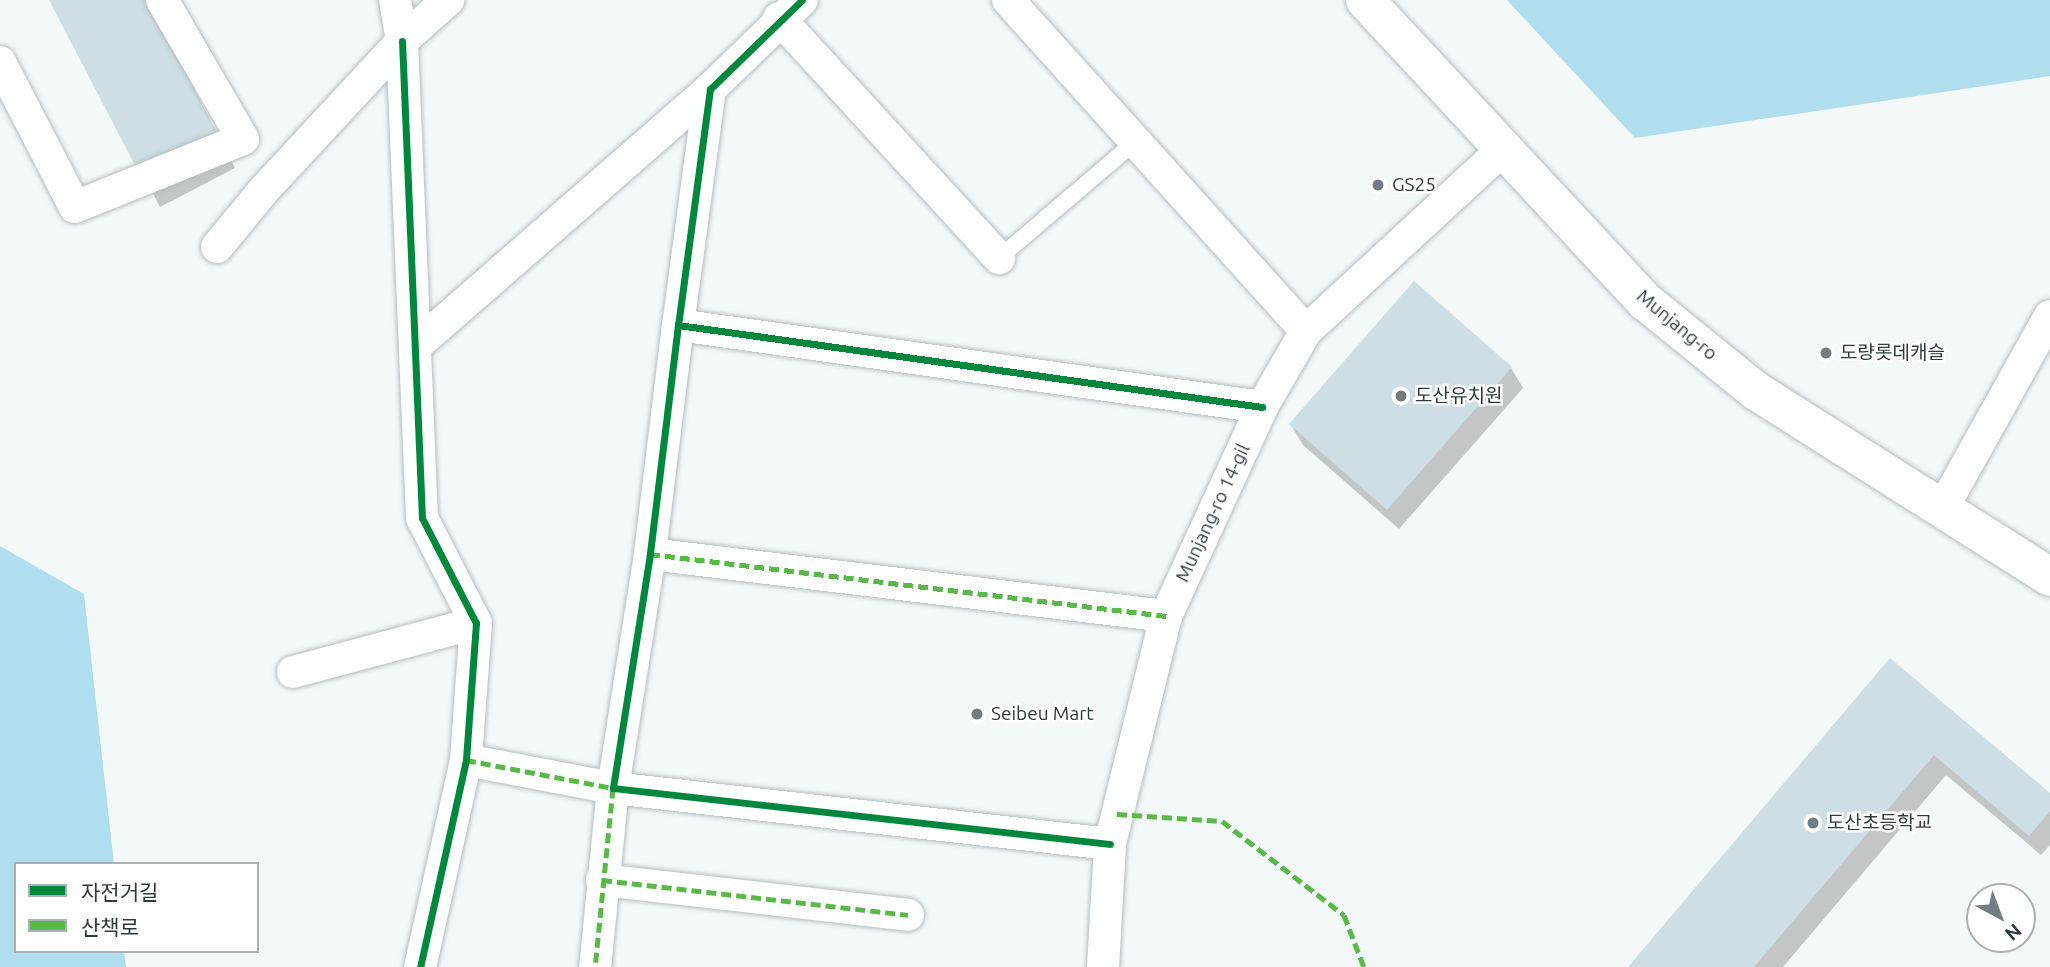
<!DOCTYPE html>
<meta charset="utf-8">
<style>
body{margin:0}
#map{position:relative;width:2050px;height:967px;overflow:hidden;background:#f3f8f9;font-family:Ubuntu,"Noto Sans KR",sans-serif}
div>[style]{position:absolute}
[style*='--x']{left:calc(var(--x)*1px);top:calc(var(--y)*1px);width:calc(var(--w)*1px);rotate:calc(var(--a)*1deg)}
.forest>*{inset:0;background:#b0deee}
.shadow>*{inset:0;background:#0003}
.building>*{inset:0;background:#cddee4}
.roads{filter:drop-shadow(0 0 2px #b4bdc0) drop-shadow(0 0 2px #b4bdc0)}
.service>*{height:16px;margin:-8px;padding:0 8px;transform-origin:8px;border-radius:8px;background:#fdfefe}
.minor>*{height:32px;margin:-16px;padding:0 16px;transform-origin:16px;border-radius:16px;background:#fdfefe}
.tertiary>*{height:38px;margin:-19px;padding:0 19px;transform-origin:19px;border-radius:19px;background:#fdfefe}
.quiet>*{height:5px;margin-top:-2.5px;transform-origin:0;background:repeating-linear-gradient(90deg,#58b947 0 10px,transparent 0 15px)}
.cycleway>*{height:7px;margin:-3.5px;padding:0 3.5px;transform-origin:3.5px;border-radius:3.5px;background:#00873e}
.dots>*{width:19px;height:19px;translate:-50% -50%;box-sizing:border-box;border:4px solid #fff;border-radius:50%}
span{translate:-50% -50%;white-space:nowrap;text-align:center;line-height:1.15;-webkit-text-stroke:5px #fff;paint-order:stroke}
.poi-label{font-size:19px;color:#2c3b40}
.left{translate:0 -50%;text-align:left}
.street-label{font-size:19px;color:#2c3b40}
.legend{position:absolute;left:14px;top:862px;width:245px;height:91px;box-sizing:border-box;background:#fff;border:2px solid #abb1b3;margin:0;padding:9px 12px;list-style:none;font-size:21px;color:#2c3b40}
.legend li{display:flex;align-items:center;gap:14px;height:35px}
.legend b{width:35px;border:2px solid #abb1b3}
.north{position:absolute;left:1966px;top:883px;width:70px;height:70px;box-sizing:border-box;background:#fff;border:2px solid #abb1b3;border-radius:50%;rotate:139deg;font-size:19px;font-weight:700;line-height:28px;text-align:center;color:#2c3b40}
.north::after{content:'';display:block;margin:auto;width:24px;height:32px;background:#727d81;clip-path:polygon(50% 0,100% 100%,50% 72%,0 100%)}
</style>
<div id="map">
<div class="forest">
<div style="clip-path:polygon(1507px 0,2050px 0,2050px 76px,1635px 138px)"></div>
<div style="clip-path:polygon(0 546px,84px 594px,114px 864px,16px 864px,16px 951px,124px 951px,126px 967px,0 967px)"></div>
</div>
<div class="shadow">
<div style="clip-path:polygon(51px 0,148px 0,235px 168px,160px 207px)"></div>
<div style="clip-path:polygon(1511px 368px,1523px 388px,1399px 529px,1303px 445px,1291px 425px)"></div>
<div style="clip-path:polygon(1890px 660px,2050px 795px,2050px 845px,2041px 855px,1946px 775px,1783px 967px,1631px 967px)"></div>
</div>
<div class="building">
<div style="clip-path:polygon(49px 0,148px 0,216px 133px,139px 173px)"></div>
<div style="clip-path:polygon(1414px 281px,1512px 367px,1387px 510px,1289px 424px)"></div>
<div style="clip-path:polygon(1890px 658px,2050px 793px,2050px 811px,2029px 836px,1934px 755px,1754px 967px,1628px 967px)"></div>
</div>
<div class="roads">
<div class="service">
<div style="--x:999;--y:258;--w:179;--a:-40.5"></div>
</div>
<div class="minor">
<div style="--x:395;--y:0;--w:42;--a:80.3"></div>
<div style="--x:402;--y:41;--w:62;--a:-41.7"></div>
<div style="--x:802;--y:0;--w:128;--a:135.9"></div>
<div style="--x:710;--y:89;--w:238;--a:97.7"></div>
<div style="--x:678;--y:325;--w:590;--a:7.99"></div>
<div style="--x:1008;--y:0;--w:445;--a:48"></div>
<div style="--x:779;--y:18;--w:326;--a:47.5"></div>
<div style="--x:402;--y:41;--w:477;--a:87.6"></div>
<div style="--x:422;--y:518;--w:118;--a:62.8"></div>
<div style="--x:476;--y:623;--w:137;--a:94.2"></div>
<div style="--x:466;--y:760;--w:212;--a:102.5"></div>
<div style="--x:0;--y:62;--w:163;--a:62.7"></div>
<div style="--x:75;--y:207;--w:181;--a:-22"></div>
<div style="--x:243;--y:139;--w:161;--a:-120.2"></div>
<div style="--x:217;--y:247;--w:74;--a:-50.5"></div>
<div style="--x:264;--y:190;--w:203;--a:-47.2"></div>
<div style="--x:678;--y:325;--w:231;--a:97"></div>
<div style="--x:650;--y:554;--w:237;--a:99"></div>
<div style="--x:613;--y:788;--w:500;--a:6.43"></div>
<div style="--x:418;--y:344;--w:388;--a:-41.1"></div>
<div style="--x:1942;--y:509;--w:221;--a:-60.8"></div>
<div style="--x:650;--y:554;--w:520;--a:6.85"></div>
<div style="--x:293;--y:672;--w:189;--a:-15"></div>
<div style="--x:466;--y:760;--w:150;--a:10.8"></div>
<div style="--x:613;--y:788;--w:180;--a:95.7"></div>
<div style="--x:602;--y:880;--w:308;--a:6.5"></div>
<div style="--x:1103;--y:967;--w:123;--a:-86.7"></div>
<div style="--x:1110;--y:844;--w:235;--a:-76.2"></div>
<div style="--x:1166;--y:616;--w:230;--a:-65.3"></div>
<div style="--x:1262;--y:407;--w:88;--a:-59.9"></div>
<div style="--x:1306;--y:331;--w:267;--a:-42.7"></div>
</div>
<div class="tertiary">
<div style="--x:1365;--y:0;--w:413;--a:47.1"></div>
<div style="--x:1646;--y:302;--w:141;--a:39"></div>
<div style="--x:1756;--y:391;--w:348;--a:32.3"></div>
</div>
</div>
<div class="quiet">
<div style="--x:650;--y:554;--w:520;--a:6.85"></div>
<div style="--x:466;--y:760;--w:150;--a:10.8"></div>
<div style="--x:613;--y:788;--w:180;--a:95.7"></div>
<div style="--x:1117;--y:814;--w:105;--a:3.8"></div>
<div style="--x:1222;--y:821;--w:154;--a:37.6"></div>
<div style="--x:1344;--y:915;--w:56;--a:69"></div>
<div style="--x:602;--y:880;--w:308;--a:6.5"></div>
</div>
<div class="cycleway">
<div style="--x:802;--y:0;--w:128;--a:135.9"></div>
<div style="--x:710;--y:89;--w:238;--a:97.7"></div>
<div style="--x:678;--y:325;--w:590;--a:7.99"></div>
<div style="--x:402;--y:41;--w:477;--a:87.6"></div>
<div style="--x:422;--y:518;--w:118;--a:62.8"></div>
<div style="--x:476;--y:623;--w:137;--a:94.2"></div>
<div style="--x:466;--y:760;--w:212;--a:102.5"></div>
<div style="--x:678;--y:325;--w:231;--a:97"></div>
<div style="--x:650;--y:554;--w:237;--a:99"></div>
<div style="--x:613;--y:788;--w:500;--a:6.43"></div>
</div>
<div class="dots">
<div style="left:1378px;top:185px;background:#727d81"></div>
<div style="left:1826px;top:353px;background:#727d81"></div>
<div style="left:1401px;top:396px;background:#727d81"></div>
<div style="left:977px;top:714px;background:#727d81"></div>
<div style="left:1813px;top:823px;background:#727d81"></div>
</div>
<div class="poi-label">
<span class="left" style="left:1392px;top:185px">GS25</span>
<span class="left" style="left:1840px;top:353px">도량롯데캐슬</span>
<span class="left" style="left:1415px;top:396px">도산유치원</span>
<span class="left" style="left:991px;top:714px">Seibeu Mart</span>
<span class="left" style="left:1827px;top:823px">도산초등학교</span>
</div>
<div class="street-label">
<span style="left:1677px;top:325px;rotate:40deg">Munjang-ro</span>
<span style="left:1213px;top:513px;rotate:-65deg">Munjang-ro 14-gil</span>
</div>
<ul class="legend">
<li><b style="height:9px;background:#00873e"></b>자전거길</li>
<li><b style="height:9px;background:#58b947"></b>산책로</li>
</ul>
<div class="north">N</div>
</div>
